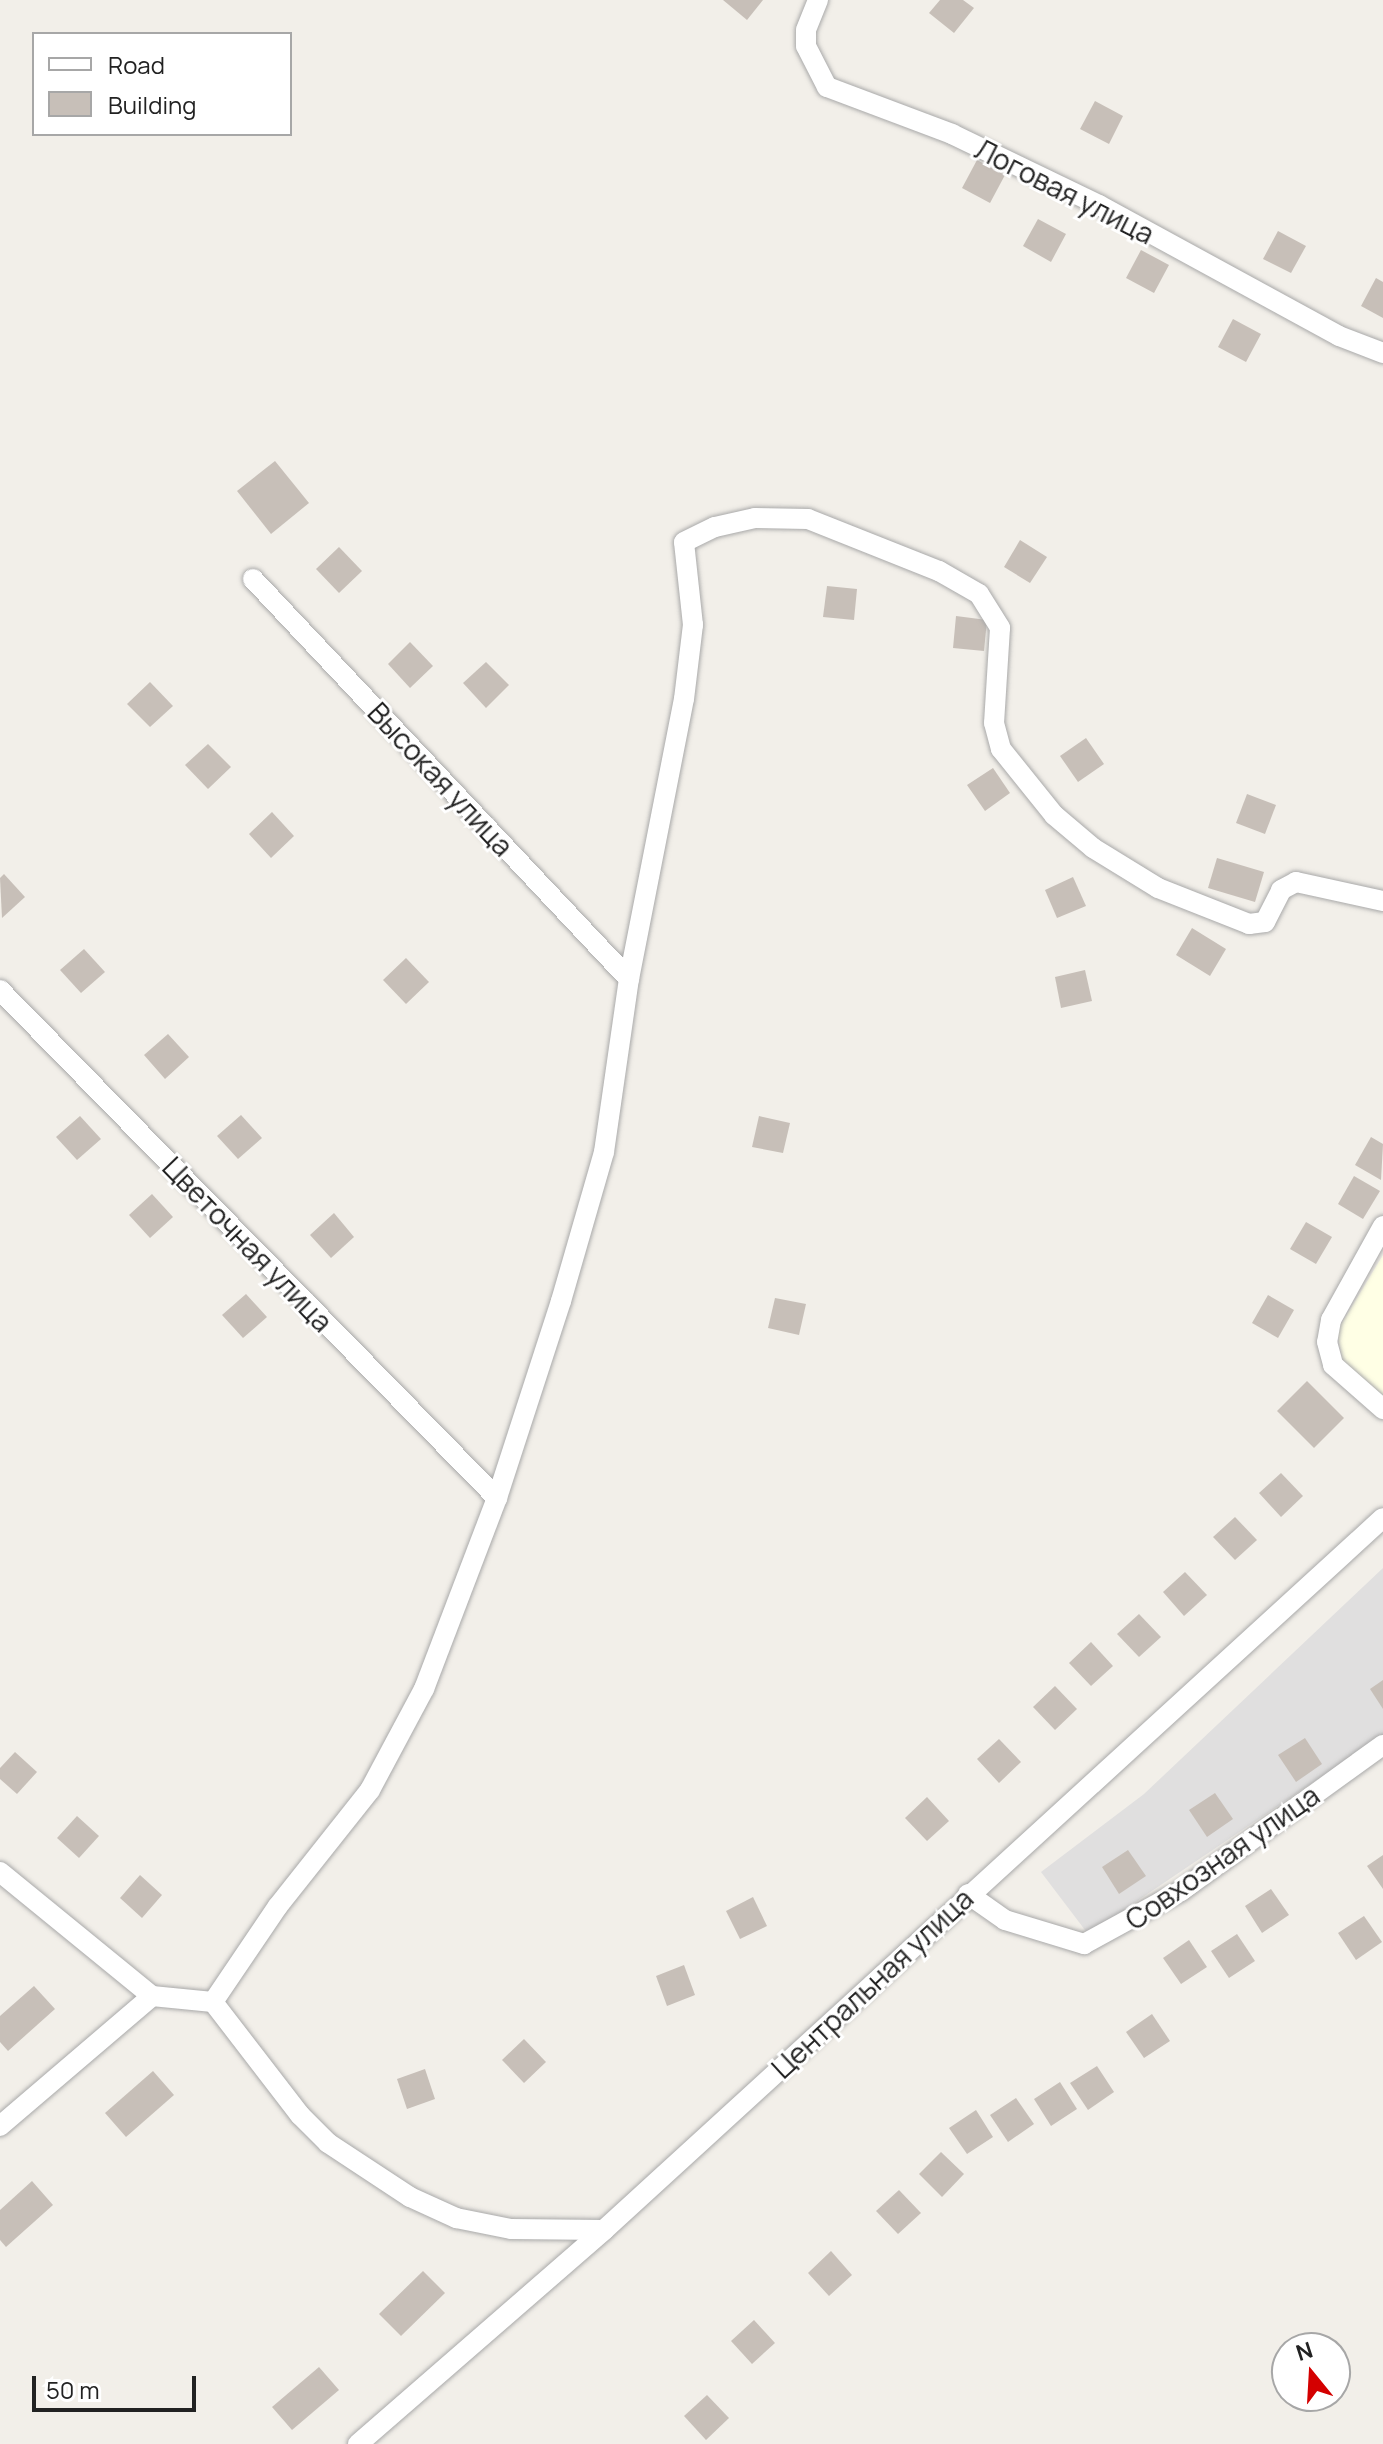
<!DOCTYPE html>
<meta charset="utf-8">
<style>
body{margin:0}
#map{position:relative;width:1383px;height:2444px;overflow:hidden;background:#f2efe9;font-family:Manrope,sans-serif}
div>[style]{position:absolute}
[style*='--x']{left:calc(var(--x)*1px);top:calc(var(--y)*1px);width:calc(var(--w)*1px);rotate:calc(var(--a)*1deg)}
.residential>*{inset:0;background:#e0dfdf}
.education>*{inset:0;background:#ffffe5}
.building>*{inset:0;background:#c7bfb8}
.roads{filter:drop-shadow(0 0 2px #a9a9a9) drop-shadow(0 0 2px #a9a9a9)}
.minor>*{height:20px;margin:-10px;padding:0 10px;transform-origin:10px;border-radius:10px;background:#fff}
span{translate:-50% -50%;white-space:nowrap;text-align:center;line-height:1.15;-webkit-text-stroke:6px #fff;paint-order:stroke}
.street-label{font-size:28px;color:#222}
.legend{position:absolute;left:32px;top:32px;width:260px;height:104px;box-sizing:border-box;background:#fff;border:2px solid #a7a7a7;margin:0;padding:10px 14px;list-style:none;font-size:24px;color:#222}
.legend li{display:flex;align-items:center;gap:16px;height:40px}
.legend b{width:40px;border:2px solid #a7a7a7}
.north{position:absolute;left:1271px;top:2332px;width:80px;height:80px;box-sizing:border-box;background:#fff;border:2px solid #a7a7a7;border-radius:50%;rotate:342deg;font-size:22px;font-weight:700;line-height:32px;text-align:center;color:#222}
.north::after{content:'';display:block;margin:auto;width:28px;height:36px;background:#d40000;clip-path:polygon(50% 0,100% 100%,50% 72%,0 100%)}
.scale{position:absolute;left:32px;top:2376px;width:164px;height:36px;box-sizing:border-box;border:4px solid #222;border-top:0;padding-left:10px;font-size:24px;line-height:28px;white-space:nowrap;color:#222;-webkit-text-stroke:6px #fff;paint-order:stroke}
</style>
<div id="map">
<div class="residential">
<div style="clip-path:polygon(1383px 1568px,1383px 1735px,1088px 1934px,1041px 1872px,1144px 1794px)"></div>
</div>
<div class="education">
<div style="clip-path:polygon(1383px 1255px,1383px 1395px,1343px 1362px,1337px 1331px)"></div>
</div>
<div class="building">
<div style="clip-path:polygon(723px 0,763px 0,747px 20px)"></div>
<div style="clip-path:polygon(940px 0,963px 0,974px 8px,954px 33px,929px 13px)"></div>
<div style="clip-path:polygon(1095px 101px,1123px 116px,1109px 144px,1080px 129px)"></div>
<div style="clip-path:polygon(977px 160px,1005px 175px,990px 203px,962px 188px)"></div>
<div style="clip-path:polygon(1038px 219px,1066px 234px,1051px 262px,1023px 246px)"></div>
<div style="clip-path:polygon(1278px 231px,1306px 246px,1291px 273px,1263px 259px)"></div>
<div style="clip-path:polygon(1141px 250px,1169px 265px,1154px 293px,1126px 278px)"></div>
<div style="clip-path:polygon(1376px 278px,1383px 282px,1383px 318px,1361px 306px)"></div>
<div style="clip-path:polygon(1233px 319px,1261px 334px,1246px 362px,1218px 347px)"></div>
<div style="clip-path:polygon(275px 461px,309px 503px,271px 534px,237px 491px)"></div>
<div style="clip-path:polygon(1020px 540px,1047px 557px,1030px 583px,1004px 567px)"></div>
<div style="clip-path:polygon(339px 547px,362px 571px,339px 593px,316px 569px)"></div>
<div style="clip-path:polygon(827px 586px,857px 589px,854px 620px,823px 617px)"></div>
<div style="clip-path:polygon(956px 616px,987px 620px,984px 651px,953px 648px)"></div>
<div style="clip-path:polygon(410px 642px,433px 666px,410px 688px,388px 664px)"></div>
<div style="clip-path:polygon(486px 662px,509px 685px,486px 708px,463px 683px)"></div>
<div style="clip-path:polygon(150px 682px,173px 706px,150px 727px,127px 704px)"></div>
<div style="clip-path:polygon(1086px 738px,1104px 764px,1078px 782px,1060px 756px)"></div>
<div style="clip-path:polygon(208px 744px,231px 767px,208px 789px,185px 765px)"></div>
<div style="clip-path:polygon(993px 768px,1010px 793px,985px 811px,967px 785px)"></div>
<div style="clip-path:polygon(1247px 794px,1276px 805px,1265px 834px,1236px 823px)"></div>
<div style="clip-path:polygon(272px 812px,294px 836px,271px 858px,249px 834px)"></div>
<div style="clip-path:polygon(1217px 858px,1264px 872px,1255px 902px,1208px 888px)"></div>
<div style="clip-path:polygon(4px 874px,25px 897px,2px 918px,0 878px)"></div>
<div style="clip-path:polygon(1073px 877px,1086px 906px,1057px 918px,1045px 890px)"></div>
<div style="clip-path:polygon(1192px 928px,1226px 949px,1210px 976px,1176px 955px)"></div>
<div style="clip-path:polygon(84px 949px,105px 972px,81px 993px,60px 970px)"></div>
<div style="clip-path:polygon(406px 958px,429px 982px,406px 1004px,383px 980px)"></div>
<div style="clip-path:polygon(1085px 970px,1092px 1001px,1061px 1008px,1055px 977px)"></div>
<div style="clip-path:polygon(168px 1034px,189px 1057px,165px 1079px,144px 1055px)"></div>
<div style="clip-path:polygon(241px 1115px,262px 1138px,238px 1159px,217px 1136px)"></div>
<div style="clip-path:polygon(80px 1116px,101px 1139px,77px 1160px,56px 1137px)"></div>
<div style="clip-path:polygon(759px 1116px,790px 1123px,783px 1153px,752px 1147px)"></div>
<div style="clip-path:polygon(1371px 1137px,1383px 1144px,1381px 1180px,1355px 1165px)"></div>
<div style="clip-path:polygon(1354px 1176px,1380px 1191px,1363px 1219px,1338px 1204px)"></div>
<div style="clip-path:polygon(152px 1194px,173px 1217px,150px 1238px,129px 1215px)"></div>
<div style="clip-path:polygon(334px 1213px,354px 1237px,331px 1258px,310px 1235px)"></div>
<div style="clip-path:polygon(1306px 1222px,1332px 1237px,1316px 1264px,1290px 1249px)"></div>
<div style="clip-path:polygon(246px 1294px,267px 1317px,243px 1338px,222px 1315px)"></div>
<div style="clip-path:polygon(1268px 1295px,1294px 1310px,1278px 1338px,1252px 1323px)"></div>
<div style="clip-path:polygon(775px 1298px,806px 1304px,799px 1335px,768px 1328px)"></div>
<div style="clip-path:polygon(1307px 1381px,1344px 1418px,1314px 1448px,1277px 1411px)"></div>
<div style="clip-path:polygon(1281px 1473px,1303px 1496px,1281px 1517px,1259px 1493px)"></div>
<div style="clip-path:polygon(1235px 1517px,1257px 1540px,1235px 1560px,1213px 1537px)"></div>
<div style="clip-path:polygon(1185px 1572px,1207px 1595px,1184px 1616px,1163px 1592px)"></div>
<div style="clip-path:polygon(1139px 1614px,1161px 1637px,1139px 1657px,1117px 1634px)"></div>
<div style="clip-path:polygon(1091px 1642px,1113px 1666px,1091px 1686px,1069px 1663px)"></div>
<div style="clip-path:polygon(1383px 1680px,1383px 1709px,1370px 1689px)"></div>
<div style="clip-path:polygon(1055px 1686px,1077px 1709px,1055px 1730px,1033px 1707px)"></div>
<div style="clip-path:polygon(1305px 1738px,1322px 1764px,1296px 1782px,1278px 1755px)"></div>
<div style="clip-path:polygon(999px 1739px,1021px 1762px,999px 1783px,977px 1759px)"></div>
<div style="clip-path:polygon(15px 1752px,37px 1772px,17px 1794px,0 1779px,0 1768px)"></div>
<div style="clip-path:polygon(1215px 1793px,1233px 1819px,1207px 1837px,1189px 1810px)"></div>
<div style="clip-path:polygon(927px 1797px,949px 1821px,927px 1841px,905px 1818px)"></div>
<div style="clip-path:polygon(77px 1816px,99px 1836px,79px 1858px,57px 1838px)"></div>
<div style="clip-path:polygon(1128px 1850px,1146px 1876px,1119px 1894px,1102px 1867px)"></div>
<div style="clip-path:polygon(1383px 1855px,1383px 1889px,1367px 1866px)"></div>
<div style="clip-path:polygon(140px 1875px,162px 1895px,142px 1918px,120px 1898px)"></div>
<div style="clip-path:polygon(1271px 1889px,1289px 1915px,1262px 1933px,1245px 1906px)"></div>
<div style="clip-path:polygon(753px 1897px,767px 1926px,740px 1939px,726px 1911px)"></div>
<div style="clip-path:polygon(1364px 1916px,1382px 1942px,1356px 1960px,1338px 1933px)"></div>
<div style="clip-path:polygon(1237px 1934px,1255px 1961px,1229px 1978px,1211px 1951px)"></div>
<div style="clip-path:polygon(1189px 1940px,1207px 1967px,1181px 1984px,1163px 1958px)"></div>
<div style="clip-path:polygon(684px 1965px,695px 1995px,667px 2006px,656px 1976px)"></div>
<div style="clip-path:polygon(34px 1986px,55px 2009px,8px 2051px,0 2042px,0 2016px)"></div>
<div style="clip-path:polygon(1152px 2014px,1170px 2041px,1144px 2058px,1126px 2032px)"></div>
<div style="clip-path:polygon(524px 2039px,546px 2062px,524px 2083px,502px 2060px)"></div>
<div style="clip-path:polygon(1097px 2066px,1114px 2092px,1088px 2110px,1070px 2083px)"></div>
<div style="clip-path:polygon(425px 2069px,435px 2099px,407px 2109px,397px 2079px)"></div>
<div style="clip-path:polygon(153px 2071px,174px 2095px,126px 2137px,105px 2113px)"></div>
<div style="clip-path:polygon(1060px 2082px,1077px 2109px,1051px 2126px,1034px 2099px)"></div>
<div style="clip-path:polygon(1016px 2098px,1034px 2124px,1008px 2142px,990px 2115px)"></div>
<div style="clip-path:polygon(976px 2110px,993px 2137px,967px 2154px,949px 2128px)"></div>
<div style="clip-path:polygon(941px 2152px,964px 2174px,942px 2197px,919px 2174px)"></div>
<div style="clip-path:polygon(32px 2181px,53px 2205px,6px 2247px,0 2240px,0 2210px)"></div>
<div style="clip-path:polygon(899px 2190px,921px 2213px,898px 2234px,876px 2211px)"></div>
<div style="clip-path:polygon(831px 2251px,852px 2275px,829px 2296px,808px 2273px)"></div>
<div style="clip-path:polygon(423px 2271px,445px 2293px,401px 2336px,379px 2314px)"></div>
<div style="clip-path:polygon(754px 2320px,775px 2343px,752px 2364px,731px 2341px)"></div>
<div style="clip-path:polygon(319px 2367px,339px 2390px,292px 2430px,272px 2407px)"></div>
<div style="clip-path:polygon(707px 2395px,729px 2418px,706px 2440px,684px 2416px)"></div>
</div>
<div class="roads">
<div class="minor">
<div style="--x:818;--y:0;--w:32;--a:112"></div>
<div style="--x:806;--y:30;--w:16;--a:90"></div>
<div style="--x:806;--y:46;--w:46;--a:62.9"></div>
<div style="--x:827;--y:87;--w:134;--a:20.6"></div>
<div style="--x:952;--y:134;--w:163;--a:25.8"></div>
<div style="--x:1099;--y:205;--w:273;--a:28.6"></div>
<div style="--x:1339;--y:336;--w:47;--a:21.1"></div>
<div style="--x:253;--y:579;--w:549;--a:46.77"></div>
<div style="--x:0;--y:990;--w:711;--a:45.63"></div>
<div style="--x:1383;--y:1226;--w:107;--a:119"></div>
<div style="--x:1331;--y:1320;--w:22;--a:100"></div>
<div style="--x:1327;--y:1342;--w:24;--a:75"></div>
<div style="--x:1333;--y:1365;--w:67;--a:41.3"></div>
<div style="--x:0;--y:1872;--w:196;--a:39.2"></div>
<div style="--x:152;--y:1996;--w:61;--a:5.6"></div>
<div style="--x:213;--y:2002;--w:143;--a:52.4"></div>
<div style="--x:300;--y:2115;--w:40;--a:45"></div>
<div style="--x:328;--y:2143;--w:98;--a:33.4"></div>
<div style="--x:410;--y:2197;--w:51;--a:24.5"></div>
<div style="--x:456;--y:2218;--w:56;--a:11.3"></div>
<div style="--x:511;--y:2229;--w:93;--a:0.6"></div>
<div style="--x:968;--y:1894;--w:45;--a:35.1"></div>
<div style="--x:1005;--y:1920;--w:83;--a:16.9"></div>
<div style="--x:1084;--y:1944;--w:111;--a:-28.7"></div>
<div style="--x:1181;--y:1891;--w:249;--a:-35.9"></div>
<div style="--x:213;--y:2002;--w:116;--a:-55.9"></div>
<div style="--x:278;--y:1906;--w:148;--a:-51.6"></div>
<div style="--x:370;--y:1790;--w:115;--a:-61.9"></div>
<div style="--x:424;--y:1689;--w:204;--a:-69.1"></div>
<div style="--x:497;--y:1498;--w:207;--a:-72"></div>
<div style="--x:561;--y:1301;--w:155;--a:-73.9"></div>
<div style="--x:604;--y:1152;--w:175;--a:-81.8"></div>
<div style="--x:629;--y:979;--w:285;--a:-78.9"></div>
<div style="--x:684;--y:699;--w:75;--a:-83.1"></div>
<div style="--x:693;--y:625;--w:83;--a:-96.2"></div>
<div style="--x:684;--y:542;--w:34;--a:-26"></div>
<div style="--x:715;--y:527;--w:41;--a:-12.7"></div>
<div style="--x:755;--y:518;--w:53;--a:1.1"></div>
<div style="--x:808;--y:519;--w:141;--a:21.7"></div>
<div style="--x:939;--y:571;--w:46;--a:29.9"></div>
<div style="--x:979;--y:594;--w:40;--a:58"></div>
<div style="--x:1000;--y:628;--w:95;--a:93.6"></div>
<div style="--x:994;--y:723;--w:27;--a:75"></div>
<div style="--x:1001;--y:749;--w:85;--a:51.2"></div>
<div style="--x:1054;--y:815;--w:51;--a:40.2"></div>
<div style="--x:1093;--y:848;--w:76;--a:31.6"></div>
<div style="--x:1158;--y:888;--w:98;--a:21.6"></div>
<div style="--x:1249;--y:924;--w:16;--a:-7"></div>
<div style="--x:1265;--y:922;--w:36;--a:-63"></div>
<div style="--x:1281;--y:890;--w:17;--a:-28"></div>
<div style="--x:1296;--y:882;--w:89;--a:12.3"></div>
<div style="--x:0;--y:2126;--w:200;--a:-40.5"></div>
<div style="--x:358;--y:2444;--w:326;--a:-41"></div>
<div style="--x:604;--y:2230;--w:1055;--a:-42.43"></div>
</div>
</div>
<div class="street-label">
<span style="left:1065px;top:191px;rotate:27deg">Логовая улица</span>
<span style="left:441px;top:779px;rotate:47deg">Высокая улица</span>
<span style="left:248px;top:1244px;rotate:46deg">Цветочная улица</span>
<span style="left:1222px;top:1857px;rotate:-35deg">Совхозная улица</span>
<span style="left:872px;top:1983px;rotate:-43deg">Центральная улица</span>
</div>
<ul class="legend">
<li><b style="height:10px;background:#fff"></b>Road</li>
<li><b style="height:22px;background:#c7bfb8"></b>Building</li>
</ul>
<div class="north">N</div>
<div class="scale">50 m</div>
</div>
